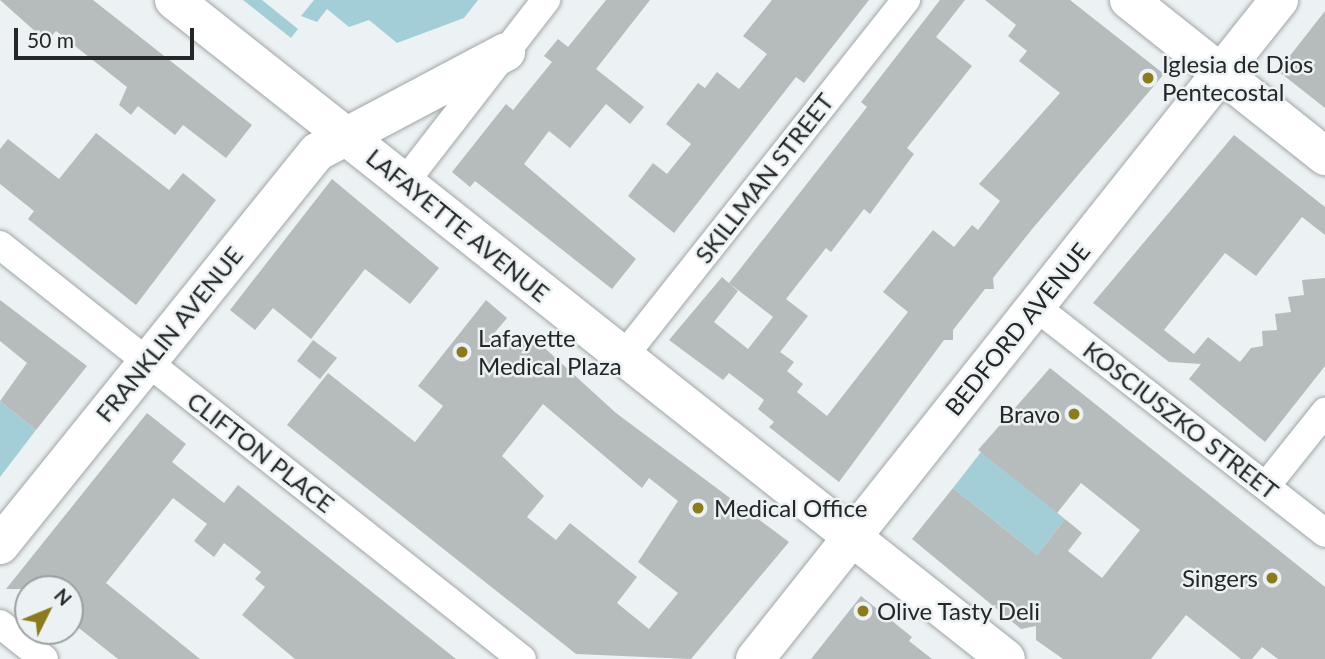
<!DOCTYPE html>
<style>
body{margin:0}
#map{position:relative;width:1325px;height:659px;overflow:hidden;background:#ecf2f3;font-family:Lato,sans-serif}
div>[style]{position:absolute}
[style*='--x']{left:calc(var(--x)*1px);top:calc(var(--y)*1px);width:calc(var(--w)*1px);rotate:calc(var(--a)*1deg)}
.green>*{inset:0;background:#a3ced7}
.building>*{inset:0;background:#b6bbbb}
.roads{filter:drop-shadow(0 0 2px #a0a5a6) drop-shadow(0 0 2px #a0a5a6)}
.street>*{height:28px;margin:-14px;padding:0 14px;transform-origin:14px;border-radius:14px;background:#fff}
.secondary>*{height:38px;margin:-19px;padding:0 19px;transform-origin:19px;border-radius:19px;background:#fff}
.dots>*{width:19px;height:19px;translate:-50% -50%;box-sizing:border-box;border:4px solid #ecf2f3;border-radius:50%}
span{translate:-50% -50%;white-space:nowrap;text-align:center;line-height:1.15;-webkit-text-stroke:5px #ecf2f3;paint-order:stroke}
.poi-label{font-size:24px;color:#242627}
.left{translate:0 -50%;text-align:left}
.right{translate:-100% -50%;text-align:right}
.street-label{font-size:24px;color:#242627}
.north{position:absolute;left:14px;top:575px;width:70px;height:70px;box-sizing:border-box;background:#ecf2f3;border:2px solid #9ca0a1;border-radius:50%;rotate:47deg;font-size:19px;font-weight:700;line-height:28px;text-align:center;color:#242627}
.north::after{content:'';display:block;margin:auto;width:24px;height:32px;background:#8c7a1f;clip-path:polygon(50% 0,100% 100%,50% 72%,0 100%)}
.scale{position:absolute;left:14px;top:28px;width:180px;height:32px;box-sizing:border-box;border:4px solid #242627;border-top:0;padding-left:9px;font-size:21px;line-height:24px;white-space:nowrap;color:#242627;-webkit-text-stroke:5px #ecf2f3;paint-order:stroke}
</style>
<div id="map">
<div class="green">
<div style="clip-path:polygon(243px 0,262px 0,298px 29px,291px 38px)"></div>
<div style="clip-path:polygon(314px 0,478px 0,464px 18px,397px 43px,369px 20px,349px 27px,327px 9px,317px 22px,301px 16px)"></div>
<div style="clip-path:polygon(0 401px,36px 430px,0 477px)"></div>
<div style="clip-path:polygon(981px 452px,1065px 519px,1037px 555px,953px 488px)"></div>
</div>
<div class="building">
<div style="clip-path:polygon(0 0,93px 0,252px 125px,226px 158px,183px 125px,175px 135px,138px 106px,131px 115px,119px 105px,127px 87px,56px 31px,49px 39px,37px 33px)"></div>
<div style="clip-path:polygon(606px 0,650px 0,596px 69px,644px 107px,630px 124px,606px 104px,570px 148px,549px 131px,524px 164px,636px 259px,612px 289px,475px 181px,470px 187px,452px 172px,506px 104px,513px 110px,552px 62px,544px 56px,558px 39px,568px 47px)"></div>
<div style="clip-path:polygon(772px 0,869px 0,804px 83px,796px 77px,674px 233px,628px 196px,653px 163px,667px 174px,691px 144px,666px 124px,698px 83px,705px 88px,717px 72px,739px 89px,767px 54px,743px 36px)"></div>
<div style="clip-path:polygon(940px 0,965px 0,936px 37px,972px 66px,907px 148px,914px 154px,870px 214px,864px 209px,831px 252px,826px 248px,786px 299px,808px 316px,780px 352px,794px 362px,787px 371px,803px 384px,797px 392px,827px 416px,908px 312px,883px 292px,933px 230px,954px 247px,972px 225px,978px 230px,1000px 201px,979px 184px,1060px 93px,1019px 61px,1027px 51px,1008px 36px,1016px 25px,985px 0,1070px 0,1164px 74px,1033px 228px,993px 278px,994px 289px,985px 289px,953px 330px,953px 340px,944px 340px,839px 482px,769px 427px,774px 422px,758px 409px,764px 400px,729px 373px,723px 380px,669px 340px,722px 277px,738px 291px,714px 322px,748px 349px,773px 317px,729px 283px,867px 107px,861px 102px)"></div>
<div style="clip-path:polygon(1325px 11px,1325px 108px,1278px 71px)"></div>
<div style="clip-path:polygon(96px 133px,169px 190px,183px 173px,216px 200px,136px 305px,28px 219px,34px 211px,0 184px,0 149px,8px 139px,59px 179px)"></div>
<div style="clip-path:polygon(1234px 135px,1325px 207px,1325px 235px,1302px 217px,1256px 276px,1225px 253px,1164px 330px,1194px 354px,1208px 337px,1240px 362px,1251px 348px,1263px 346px,1262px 331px,1277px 330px,1275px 314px,1291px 312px,1288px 297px,1304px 295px,1302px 280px,1325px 278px,1325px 366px,1265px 442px,1189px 379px,1201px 364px,1169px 362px,1093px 303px)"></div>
<div style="clip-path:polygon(332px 179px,439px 268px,410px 304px,365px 269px,311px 339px,273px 308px,255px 330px,230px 310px)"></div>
<div style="clip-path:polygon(0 300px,87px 366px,36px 430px,0 401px,27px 363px,0 341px)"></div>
<div style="clip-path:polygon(evenodd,486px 300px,507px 318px,491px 337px,537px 341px,616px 413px,789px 542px,691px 659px,576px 654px,287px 425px,328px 373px,415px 442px,443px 406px,418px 386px,486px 300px,543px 404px,642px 488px,649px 478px,678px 501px,638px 562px,678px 593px,649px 629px,617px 603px,637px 577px,570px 523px,556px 540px,527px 517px,544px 496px,502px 456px,543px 404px)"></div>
<div style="clip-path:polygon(313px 340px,337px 358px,320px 379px,297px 361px)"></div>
<div style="clip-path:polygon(1050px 368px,1325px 587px,1325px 659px,1278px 659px,1262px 647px,1252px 659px,1241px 659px,1186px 615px,1151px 659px,1063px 659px,1036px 640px,1036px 626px,1021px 629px,912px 539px,953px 488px,1037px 555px,1065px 519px,1082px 533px,1068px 551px,1102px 578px,1140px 530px,1081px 483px,1057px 513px,978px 450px)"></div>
<div style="clip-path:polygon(147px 413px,186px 444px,172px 462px,224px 503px,238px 485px,456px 659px,295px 659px,242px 615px,265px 587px,255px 579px,261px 572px,224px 543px,214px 557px,194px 541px,207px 524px,173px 498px,106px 583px,200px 659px,118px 659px,70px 621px,70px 589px,6px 589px)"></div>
<div style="clip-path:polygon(861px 596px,912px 637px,909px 641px,932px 659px,811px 659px)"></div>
</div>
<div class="roads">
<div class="street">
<div style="--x:404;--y:183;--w:232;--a:-52.2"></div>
<div style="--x:0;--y:245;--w:666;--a:38.42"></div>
<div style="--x:1036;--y:307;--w:367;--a:38"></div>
<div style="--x:623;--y:357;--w:456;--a:-51.6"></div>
<div style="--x:1266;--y:486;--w:95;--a:-51.4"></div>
<div style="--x:0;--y:624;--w:56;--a:38.5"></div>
</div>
<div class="secondary">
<div style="--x:174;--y:0;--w:1061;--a:38.38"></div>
<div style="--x:1129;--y:0;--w:251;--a:38.5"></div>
<div style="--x:0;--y:545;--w:505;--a:-51.11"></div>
<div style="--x:317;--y:152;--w:214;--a:-27.9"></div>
<div style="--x:755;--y:659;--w:842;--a:-51.51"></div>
</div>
</div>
<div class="dots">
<div style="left:1148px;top:78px;background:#8c7a1f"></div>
<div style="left:462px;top:352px;background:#8c7a1f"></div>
<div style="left:1074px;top:414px;background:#8c7a1f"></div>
<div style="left:698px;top:508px;background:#8c7a1f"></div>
<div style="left:1272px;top:578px;background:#8c7a1f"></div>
<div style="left:863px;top:611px;background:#8c7a1f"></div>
</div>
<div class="poi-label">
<span class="left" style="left:1162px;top:78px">Iglesia de Dios<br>Pentecostal</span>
<span class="left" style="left:478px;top:352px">Lafayette<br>Medical Plaza</span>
<span class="right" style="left:1060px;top:414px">Bravo</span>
<span class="left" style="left:714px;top:508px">Medical Office</span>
<span class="right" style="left:1258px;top:578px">Singers</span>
<span class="left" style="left:877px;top:611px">Olive Tasty Deli</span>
</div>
<div class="street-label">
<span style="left:764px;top:178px;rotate:-52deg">SKILLMAN STREET</span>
<span style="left:458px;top:225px;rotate:39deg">LAFAYETTE AVENUE</span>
<span style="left:1017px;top:329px;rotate:-51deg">BEDFORD AVENUE</span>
<span style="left:169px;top:334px;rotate:-51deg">FRANKLIN AVENUE</span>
<span style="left:1181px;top:420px;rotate:38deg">KOSCIUSZKO STREET</span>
<span style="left:261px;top:452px;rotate:38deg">CLIFTON PLACE</span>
</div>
<div class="north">N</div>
<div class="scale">50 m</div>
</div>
